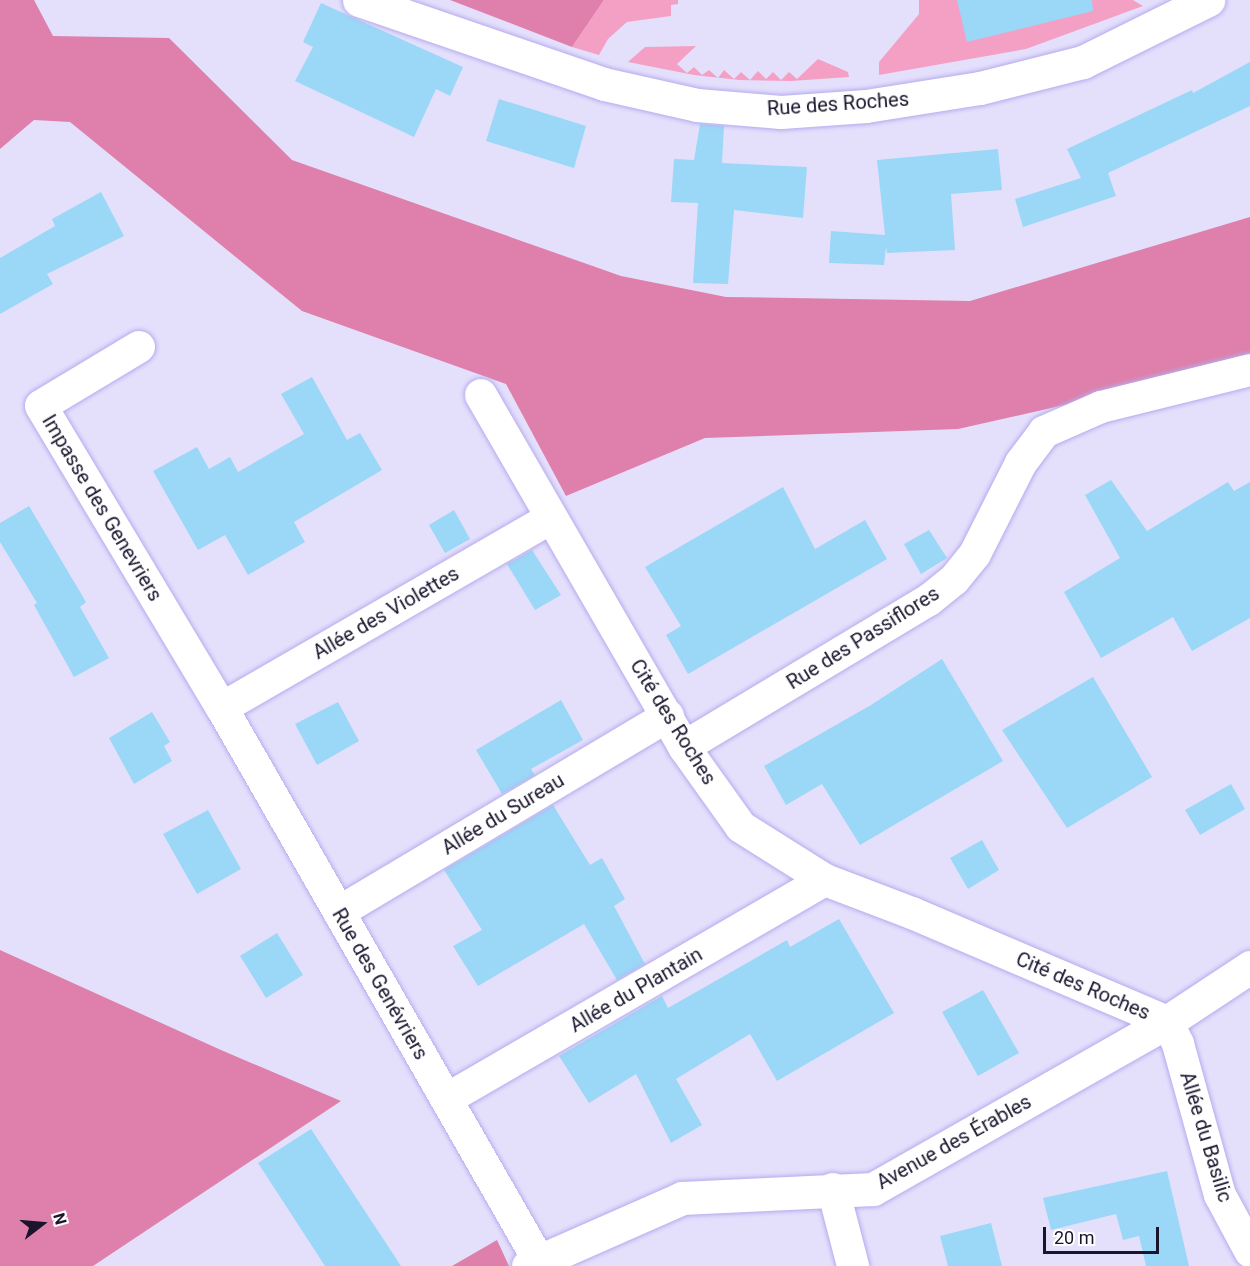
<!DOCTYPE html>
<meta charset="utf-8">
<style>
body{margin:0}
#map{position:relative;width:1250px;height:1266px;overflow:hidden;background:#e4e0fc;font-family:Roboto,sans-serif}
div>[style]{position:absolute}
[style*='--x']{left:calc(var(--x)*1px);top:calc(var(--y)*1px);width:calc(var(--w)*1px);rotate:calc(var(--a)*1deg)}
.green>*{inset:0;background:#f4a0c5}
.forest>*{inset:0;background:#de80ab}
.building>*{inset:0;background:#9bd7f7}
.roads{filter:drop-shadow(0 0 2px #b6abee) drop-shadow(0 0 2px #b6abee)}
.minor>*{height:32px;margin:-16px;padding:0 16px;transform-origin:16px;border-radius:16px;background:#fff}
.tertiary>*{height:33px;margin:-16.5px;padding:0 16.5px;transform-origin:16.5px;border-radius:16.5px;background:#fff}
span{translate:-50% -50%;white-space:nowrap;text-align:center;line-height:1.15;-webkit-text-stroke:4.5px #fff;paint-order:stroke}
.street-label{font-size:20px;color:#1a152d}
.north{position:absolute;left:12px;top:1194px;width:60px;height:60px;-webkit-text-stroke:4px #fff;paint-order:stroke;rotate:74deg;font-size:16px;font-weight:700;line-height:24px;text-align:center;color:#1a152d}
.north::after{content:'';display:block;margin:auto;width:21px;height:27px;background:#1a152d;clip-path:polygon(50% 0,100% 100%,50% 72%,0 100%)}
.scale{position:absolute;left:1043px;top:1227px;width:116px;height:27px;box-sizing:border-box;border:3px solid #1a152d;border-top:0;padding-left:8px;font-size:18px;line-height:21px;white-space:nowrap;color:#1a152d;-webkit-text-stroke:4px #fff;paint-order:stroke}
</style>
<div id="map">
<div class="green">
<div style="clip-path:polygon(604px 0,678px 0,678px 4px,671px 5px,671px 16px,627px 22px,608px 39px,599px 55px,572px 47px)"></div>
<div style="clip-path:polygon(919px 0,1133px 0,1143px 6px,1026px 49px,879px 75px,879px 62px,919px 14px)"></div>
<div style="clip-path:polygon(696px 46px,677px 64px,687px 73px,694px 67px,702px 75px,709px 70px,718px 78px,724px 70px,734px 79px,741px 72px,750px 80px,758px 71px,766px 79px,773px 72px,781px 80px,789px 72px,797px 79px,818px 59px,848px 72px,849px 77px,791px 81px,739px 80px,694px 75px,628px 62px,645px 47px)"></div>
</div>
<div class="forest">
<div style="clip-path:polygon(0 0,34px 0,53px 36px,169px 38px,292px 160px,621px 276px,726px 297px,970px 301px,1250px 217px,1250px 363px,958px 429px,705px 438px,566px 496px,506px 384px,302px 311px,70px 122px,34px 120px,0 149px)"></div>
<div style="clip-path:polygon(450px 0,604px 0,572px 47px)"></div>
<div style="clip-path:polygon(0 950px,221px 1050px,341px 1101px,93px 1266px,0 1266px)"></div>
<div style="clip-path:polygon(497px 1240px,509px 1266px,452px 1266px)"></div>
</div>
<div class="building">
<div style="clip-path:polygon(957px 0,1092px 0,1093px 11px,967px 42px)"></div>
<div style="clip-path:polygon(321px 3px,463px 67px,450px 96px,436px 89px,414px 137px,295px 81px,313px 47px,303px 42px)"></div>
<div style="clip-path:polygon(1250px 62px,1250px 106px,1108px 173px,1116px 196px,1023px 227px,1015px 199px,1081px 178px,1067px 149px,1192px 90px,1193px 93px)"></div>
<div style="clip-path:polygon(499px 99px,586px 126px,574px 168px,486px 141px)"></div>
<div style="clip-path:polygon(700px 124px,724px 126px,722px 163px,807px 167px,803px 218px,734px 210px,728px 284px,693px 283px,698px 203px,671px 202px,674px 159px,694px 160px)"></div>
<div style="clip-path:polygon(998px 149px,1002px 190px,951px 194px,955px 250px,887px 253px,886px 247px,884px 265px,829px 263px,831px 231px,885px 235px,877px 160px)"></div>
<div style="clip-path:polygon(101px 192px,124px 236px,47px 274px,53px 284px,0 314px,0 258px,55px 226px,52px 219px)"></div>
<div style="clip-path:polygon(312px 377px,347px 440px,360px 433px,382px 470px,294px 522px,305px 542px,248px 575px,225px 535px,198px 550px,153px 471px,197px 447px,209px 469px,230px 457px,238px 472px,304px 434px,281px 394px)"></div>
<div style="clip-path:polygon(1111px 480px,1147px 531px,1228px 482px,1234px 491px,1250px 482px,1250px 618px,1192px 651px,1173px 617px,1101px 658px,1064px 592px,1120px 558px,1085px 495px)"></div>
<div style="clip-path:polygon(783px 487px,815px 549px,865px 520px,887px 559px,688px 674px,666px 635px,681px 626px,645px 567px)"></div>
<div style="clip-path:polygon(29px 506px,86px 602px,80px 607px,109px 658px,74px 677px,34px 605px,37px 603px,0 542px,0 523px)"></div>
<div style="clip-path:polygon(454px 510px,470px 539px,445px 553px,429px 525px)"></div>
<div style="clip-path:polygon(929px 530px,947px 558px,921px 574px,904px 544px)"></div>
<div style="clip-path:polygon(532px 550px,561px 595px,535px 610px,507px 564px)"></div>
<div style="clip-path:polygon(942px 659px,1003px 761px,860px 845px,822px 784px,786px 805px,764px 766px,871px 705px)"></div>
<div style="clip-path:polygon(1093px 677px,1152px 777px,1067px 828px,1002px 730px)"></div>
<div style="clip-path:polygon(561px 700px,583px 740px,531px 769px,535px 775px,502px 794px,476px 750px)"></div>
<div style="clip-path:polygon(338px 702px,359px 741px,317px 765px,295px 724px)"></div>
<div style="clip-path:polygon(152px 712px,170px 742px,164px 746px,172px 761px,134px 784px,109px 738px)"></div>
<div style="clip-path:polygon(1231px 784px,1245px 809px,1200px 835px,1185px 810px)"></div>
<div style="clip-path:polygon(553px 805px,590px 865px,602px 858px,625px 899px,614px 906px,645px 964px,617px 980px,584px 924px,478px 986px,453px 946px,482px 930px,444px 870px)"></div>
<div style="clip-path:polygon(208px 810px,241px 869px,197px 894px,163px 834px)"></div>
<div style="clip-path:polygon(982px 840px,999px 870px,968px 889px,950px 858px)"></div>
<div style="clip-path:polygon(839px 919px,894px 1013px,777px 1081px,750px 1034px,676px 1079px,702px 1125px,671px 1143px,636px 1074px,589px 1103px,559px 1056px,662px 996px,668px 1008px,787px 940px,790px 947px)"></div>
<div style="clip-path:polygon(277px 933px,303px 975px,266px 998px,240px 956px)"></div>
<div style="clip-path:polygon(983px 990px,1019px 1053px,978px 1076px,942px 1012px)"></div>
<div style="clip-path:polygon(311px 1129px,401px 1266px,325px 1266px,258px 1163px)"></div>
<div style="clip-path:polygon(1167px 1171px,1189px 1266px,1146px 1266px,1139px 1236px,1123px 1240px,1116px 1214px,1051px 1230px,1043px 1198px)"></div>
<div style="clip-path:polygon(991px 1223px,1002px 1266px,948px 1266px,940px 1236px)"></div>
</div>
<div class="roads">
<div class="minor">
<div style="--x:139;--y:347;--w:114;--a:149"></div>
<div style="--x:41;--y:406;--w:352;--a:59.1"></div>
<div style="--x:222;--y:708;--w:635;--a:60.17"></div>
<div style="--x:481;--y:395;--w:406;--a:60"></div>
<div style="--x:684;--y:747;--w:98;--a:54.5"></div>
<div style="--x:741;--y:827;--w:99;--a:32.2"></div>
<div style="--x:825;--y:880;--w:93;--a:20.8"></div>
<div style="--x:912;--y:913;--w:277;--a:23.1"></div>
<div style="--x:1167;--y:1022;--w:25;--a:63"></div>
<div style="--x:1178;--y:1044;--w:157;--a:74.5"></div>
<div style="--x:1220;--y:1195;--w:64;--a:61.8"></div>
<div style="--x:222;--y:708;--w:380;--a:-30"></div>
<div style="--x:684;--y:747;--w:286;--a:-31"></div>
<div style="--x:929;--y:600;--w:32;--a:-39"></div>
<div style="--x:954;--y:580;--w:33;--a:-51"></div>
<div style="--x:975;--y:554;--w:102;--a:-63.2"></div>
<div style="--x:1021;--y:463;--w:39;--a:-53"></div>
<div style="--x:1044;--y:432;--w:62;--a:-23.7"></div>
<div style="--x:1101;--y:407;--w:154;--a:-13.9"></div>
<div style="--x:339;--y:912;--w:383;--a:-30.8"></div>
<div style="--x:447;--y:1099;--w:437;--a:-30.1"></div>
<div style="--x:833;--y:1189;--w:80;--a:75.4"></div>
</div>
<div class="tertiary">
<div style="--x:359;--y:0;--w:259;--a:18.9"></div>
<div style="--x:604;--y:84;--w:95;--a:12.7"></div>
<div style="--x:697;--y:105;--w:84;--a:4.8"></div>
<div style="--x:781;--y:112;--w:85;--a:-4"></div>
<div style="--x:866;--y:106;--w:115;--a:-9"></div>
<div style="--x:980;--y:88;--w:106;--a:-14.2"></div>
<div style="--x:1083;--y:62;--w:140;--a:-26.4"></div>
<div style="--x:528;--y:1266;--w:168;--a:-23.8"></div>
<div style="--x:682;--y:1198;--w:191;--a:-2.7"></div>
<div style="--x:873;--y:1189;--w:338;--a:-29.6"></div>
<div style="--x:1167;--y:1022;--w:100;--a:-33.5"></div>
</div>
</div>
<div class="street-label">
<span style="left:838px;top:104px;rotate:-4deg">Rue des Roches</span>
<span style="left:102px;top:508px;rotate:59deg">Impasse des Genevriers</span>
<span style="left:386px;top:613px;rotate:-30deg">Allée des Violettes</span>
<span style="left:863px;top:638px;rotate:-32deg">Rue des Passiflores</span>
<span style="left:673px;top:722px;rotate:58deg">Cité des Roches</span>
<span style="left:503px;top:814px;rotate:-31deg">Allée du Sureau</span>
<span style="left:380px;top:984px;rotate:60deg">Rue des Genévriers</span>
<span style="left:1083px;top:986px;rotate:23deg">Cité des Roches</span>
<span style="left:636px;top:990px;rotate:-30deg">Allée du Plantain</span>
<span style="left:1206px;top:1137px;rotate:73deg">Allée du Basilic</span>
<span style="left:954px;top:1142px;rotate:-29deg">Avenue des Érables</span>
</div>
<div class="north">N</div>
<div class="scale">20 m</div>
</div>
